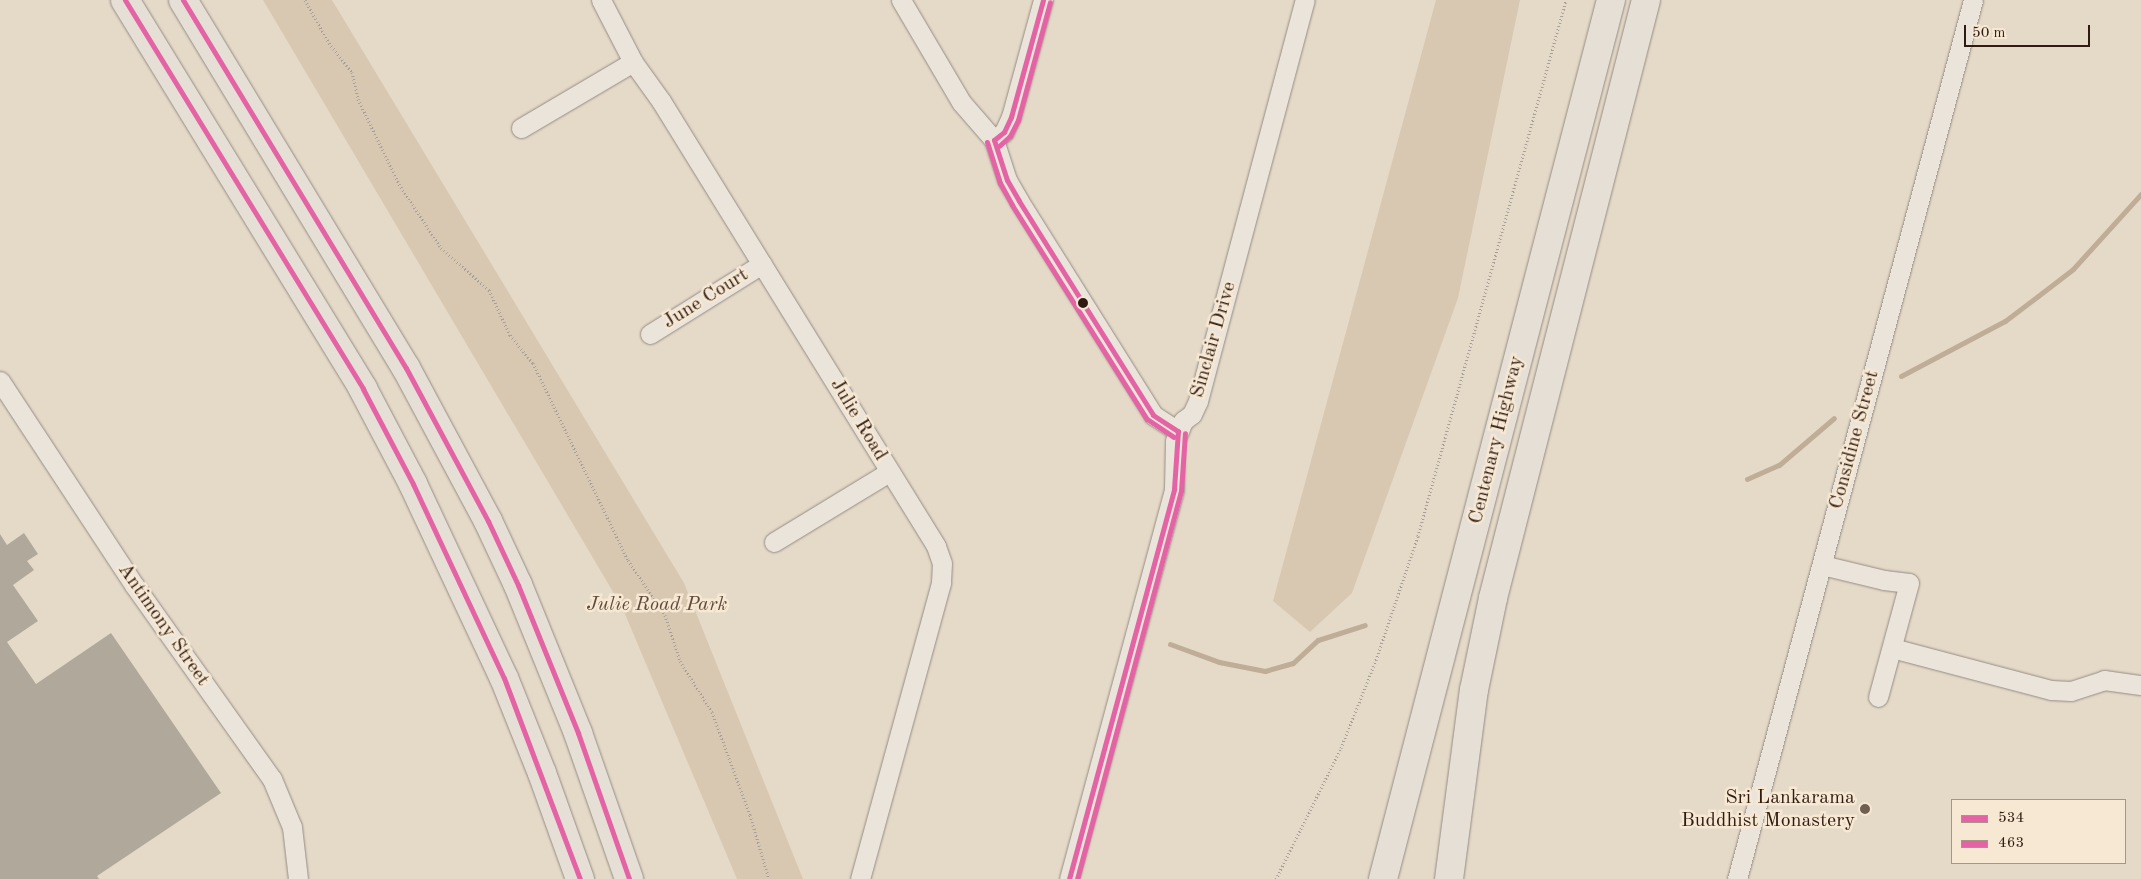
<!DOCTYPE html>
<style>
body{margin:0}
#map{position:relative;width:2141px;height:879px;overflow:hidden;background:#e5d9c8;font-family:"Old Standard TT",serif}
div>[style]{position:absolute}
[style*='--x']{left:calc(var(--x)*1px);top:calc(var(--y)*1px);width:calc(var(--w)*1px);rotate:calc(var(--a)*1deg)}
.green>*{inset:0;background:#d9c8b1}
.stream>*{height:5px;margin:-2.5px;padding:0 2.5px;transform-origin:2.5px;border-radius:2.5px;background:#bfad97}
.building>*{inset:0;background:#b1a89c}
.path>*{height:3px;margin-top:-1.5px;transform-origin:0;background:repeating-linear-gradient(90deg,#a7a099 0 1px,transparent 0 3.5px)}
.roads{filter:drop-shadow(0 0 1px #958c82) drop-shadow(0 0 1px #958c82)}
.street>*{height:19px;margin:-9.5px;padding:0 9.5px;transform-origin:9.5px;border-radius:9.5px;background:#eae4db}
.highway>*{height:28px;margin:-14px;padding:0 14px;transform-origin:14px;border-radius:14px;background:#e6dfd6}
.bus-1>*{height:5px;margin:-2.5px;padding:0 2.5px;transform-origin:2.5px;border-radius:2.5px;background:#e463a4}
.bus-2>*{height:5px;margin:-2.5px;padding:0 2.5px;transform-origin:2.5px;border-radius:2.5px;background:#e463a4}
.dots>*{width:14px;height:14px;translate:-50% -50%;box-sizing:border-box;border:2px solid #f6e8d3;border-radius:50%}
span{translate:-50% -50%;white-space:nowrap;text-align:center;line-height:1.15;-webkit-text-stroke:5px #f6e8d3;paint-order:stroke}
.street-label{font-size:20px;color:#301b12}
.park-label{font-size:20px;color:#604b3c;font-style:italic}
.poi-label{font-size:20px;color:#301b12}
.right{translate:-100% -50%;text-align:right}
.legend{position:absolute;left:1951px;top:799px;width:175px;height:65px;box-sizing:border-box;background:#f6e8d3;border:1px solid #a79686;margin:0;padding:6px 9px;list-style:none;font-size:15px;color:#301b12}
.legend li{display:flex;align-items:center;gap:10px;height:25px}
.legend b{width:25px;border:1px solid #a79686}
.scale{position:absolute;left:1964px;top:25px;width:126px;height:22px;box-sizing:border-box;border:2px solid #301b12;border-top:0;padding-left:6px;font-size:15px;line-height:18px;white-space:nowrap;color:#301b12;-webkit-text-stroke:4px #f6e8d3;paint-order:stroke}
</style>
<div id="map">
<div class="green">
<div style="clip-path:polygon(263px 0,332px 0,684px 583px,803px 879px,737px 879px,622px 607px)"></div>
<div style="clip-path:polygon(1436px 0,1520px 0,1458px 298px,1352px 593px,1310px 632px,1273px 601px)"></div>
</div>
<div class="stream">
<div style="--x:1901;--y:376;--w:118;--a:-27.9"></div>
<div style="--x:2005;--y:321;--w:41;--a:-37.1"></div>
<div style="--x:2038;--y:296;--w:44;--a:-37.6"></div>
<div style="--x:2073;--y:269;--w:101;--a:-47.8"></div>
<div style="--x:1747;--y:479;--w:35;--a:-24"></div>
<div style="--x:1779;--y:465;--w:72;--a:-40.5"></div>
<div style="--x:1170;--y:644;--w:52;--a:20.2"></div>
<div style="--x:1219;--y:662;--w:47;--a:11.1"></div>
<div style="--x:1265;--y:671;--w:29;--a:-16"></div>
<div style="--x:1293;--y:663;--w:34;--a:-43"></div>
<div style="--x:1318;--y:640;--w:49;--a:-17.7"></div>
</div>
<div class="building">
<div style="clip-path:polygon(24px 533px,38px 554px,27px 561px,34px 570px,13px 585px,38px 621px,7px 642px,36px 684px,111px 633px,221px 793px,97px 876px,99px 879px,0 879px,0 534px,7px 545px)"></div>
</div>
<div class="path">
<div style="--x:305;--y:0;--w:49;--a:60.8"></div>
<div style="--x:329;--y:43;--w:37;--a:52"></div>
<div style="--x:352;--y:72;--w:28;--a:77"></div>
<div style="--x:358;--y:99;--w:94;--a:64.2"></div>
<div style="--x:399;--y:184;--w:77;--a:56.7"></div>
<div style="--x:441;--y:248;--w:64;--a:41.2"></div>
<div style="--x:489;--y:290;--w:50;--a:65"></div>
<div style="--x:510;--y:335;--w:36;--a:51"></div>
<div style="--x:533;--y:363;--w:219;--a:64.3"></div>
<div style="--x:628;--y:560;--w:66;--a:56.1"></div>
<div style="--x:665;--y:615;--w:48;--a:71.9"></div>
<div style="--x:680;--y:661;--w:60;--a:57.9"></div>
<div style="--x:712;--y:712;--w:110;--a:69.7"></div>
<div style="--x:750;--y:815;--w:67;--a:73.5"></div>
<div style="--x:1276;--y:879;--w:146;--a:-63.6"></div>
<div style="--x:1341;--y:748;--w:95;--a:-68.3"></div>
<div style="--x:1376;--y:660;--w:131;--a:-71.3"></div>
<div style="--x:1418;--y:536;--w:556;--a:-74.56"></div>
</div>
<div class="roads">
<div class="street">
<div style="--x:601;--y:0;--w:70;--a:62.7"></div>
<div style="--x:633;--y:62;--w:48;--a:54.3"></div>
<div style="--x:661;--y:101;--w:523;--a:58.28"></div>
<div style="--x:936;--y:546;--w:18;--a:71"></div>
<div style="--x:942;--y:563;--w:20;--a:93"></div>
<div style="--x:941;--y:583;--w:307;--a:105.3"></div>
<div style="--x:901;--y:0;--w:118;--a:59.5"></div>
<div style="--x:961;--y:102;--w:50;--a:49"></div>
<div style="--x:994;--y:140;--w:42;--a:72"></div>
<div style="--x:1007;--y:180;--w:24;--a:60"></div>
<div style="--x:1019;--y:201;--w:252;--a:57.9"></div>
<div style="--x:1153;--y:415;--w:30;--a:33"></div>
<div style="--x:521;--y:128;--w:130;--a:-30.5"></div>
<div style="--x:994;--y:140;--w:13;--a:-39"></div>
<div style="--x:1004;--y:132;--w:17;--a:-65"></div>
<div style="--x:1011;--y:117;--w:121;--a:-74.7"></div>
<div style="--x:650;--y:334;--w:132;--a:-32"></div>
<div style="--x:0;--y:381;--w:244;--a:56.7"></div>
<div style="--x:134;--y:585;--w:238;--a:54.6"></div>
<div style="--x:272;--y:779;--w:52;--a:67.4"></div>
<div style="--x:292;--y:827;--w:52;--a:83.4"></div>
<div style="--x:774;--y:542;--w:135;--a:-31.3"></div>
<div style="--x:1822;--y:565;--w:64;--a:13.6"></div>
<div style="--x:1884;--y:580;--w:25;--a:7"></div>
<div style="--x:1909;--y:583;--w:118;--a:105.2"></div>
<div style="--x:1892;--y:648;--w:164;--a:14.8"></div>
<div style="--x:2051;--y:690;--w:20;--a:3"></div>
<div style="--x:2071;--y:691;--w:35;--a:-18"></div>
<div style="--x:2104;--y:680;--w:37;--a:8"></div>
<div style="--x:1069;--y:879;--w:404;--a:-74.9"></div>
<div style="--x:1174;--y:489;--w:48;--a:-88.8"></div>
<div style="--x:1175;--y:441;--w:22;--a:-68"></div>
<div style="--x:1183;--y:421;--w:11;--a:-38"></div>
<div style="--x:1192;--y:414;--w:14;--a:-65"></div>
<div style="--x:1198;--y:401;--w:415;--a:-75.1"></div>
<div style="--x:1737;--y:879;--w:910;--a:-74.97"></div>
</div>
<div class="highway">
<div style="--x:125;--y:0;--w:456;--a:58.5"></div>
<div style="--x:363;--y:389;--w:107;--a:62.2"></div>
<div style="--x:413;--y:484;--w:214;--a:64.9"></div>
<div style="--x:504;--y:678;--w:102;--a:68.2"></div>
<div style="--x:542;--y:773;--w:113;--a:70.3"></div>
<div style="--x:183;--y:0;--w:430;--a:58.8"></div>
<div style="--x:406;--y:368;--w:174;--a:61.8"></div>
<div style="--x:488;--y:521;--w:71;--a:64.9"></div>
<div style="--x:518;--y:585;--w:160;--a:67.9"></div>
<div style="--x:578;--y:733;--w:155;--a:70.7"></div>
<div style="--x:1383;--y:879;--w:908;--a:-75.46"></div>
<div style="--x:1449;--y:879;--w:191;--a:-82.5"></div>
<div style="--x:1474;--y:690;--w:94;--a:-78.3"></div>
<div style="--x:1493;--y:598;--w:617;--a:-75.65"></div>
</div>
</div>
<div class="bus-1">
<div style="--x:125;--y:0;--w:456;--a:58.5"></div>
<div style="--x:363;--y:389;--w:107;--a:62.2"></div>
<div style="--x:413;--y:484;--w:214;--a:64.9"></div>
<div style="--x:504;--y:678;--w:215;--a:69.3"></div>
<div style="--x:183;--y:0;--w:430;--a:58.8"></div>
<div style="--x:406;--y:368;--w:174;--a:61.8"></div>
<div style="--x:488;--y:521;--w:71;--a:64.9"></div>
<div style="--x:518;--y:585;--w:160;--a:67.9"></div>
<div style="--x:578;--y:733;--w:155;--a:70.7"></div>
<div style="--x:994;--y:140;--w:42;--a:72"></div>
<div style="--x:1007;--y:180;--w:24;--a:60"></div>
<div style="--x:1019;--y:201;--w:252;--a:57.9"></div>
<div style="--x:1153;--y:415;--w:30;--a:33"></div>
<div style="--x:994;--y:140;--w:13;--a:-39"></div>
<div style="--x:1004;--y:132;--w:17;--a:-65"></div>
<div style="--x:1011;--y:117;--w:121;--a:-74.7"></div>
<div style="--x:1069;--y:879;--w:404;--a:-74.9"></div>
<div style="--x:1174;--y:489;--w:58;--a:-86.1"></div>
</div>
<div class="bus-2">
<div style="--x:987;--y:142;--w:43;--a:72.4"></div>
<div style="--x:1000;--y:183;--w:25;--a:61"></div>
<div style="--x:1012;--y:205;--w:253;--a:57.8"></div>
<div style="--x:1147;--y:419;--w:32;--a:34"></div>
<div style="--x:999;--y:146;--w:15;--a:-42"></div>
<div style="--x:1010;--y:136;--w:18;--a:-63"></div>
<div style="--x:1018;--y:120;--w:122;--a:-74.8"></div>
<div style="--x:1077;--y:879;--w:402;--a:-75"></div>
<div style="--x:1181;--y:491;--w:58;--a:-86.1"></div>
</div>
<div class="dots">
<div style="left:1083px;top:303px;background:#301b12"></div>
<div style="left:1865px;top:809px;background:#6f5e52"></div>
</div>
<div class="street-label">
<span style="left:706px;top:299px;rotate:-32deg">June Court</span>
<span style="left:1214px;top:340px;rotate:-74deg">Sinclair Drive</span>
<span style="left:858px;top:420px;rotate:59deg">Julie Road</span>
<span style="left:1497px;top:440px;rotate:-76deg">Centenary Highway</span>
<span style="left:1855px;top:440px;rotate:-75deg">Considine Street</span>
<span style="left:163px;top:625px;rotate:55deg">Antimony Street</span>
</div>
<div class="park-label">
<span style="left:657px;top:605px">Julie Road Park</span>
</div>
<div class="poi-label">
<span class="right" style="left:1855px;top:810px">Sri Lankarama<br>Buddhist Monastery</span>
</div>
<ul class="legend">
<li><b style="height:6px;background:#e463a4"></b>534</li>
<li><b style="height:6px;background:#e463a4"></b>463</li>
</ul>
<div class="scale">50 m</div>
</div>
